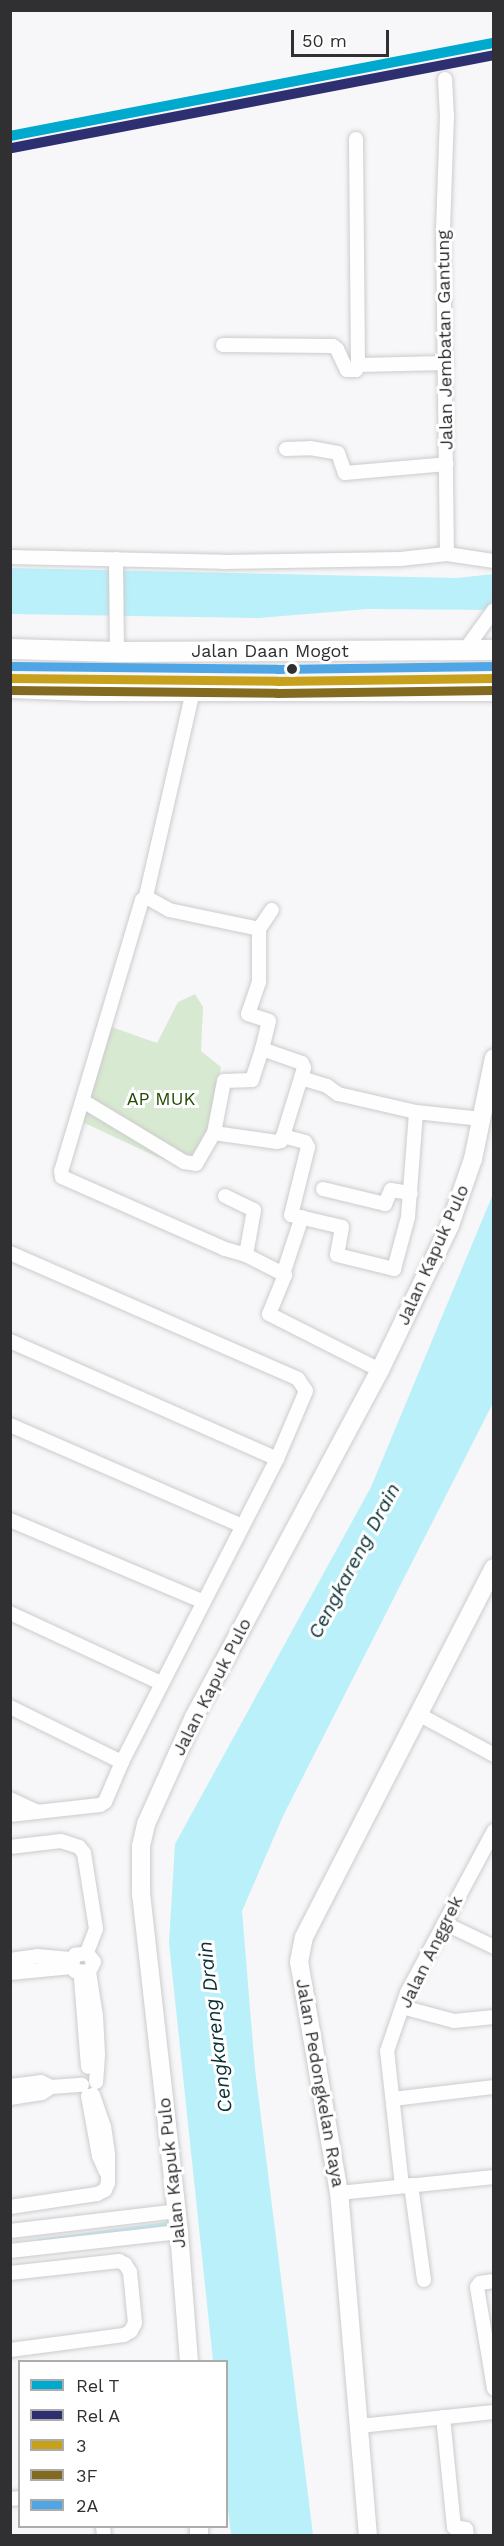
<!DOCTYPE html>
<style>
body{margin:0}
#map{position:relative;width:504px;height:2546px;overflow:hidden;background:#f7f7f9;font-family:"Work Sans",sans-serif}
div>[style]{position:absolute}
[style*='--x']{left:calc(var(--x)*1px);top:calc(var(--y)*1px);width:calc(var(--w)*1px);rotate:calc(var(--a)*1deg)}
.green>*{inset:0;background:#d8e9d1}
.water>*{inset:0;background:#baf0f9}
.stream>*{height:4px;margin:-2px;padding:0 2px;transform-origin:2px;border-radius:2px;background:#baf0f9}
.roads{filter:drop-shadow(0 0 2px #ccccce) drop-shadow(0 0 2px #ccccce)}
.minor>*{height:14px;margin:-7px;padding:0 7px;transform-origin:7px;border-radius:7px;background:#fefefe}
.major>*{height:18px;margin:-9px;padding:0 9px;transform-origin:9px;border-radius:9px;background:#fefefe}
.highway>*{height:20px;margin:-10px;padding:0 10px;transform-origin:10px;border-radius:10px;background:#fefefe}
.bus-1>*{height:9px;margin:-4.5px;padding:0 4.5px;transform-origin:4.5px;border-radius:4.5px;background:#c8a11c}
.bus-2>*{height:9px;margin:-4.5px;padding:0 4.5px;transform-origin:4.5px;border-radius:4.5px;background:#826a20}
.bus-3>*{height:9px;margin:-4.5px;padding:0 4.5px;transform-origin:4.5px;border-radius:4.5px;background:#50a6e4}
.rail-1>*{height:10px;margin:-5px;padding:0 5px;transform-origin:5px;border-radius:5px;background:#00a9ce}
.rail-2>*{height:10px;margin:-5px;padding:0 5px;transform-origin:5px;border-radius:5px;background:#2e2f70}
.dots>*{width:16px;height:16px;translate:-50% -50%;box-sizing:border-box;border:3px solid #fff;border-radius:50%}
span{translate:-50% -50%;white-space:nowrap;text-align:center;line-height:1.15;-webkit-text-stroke:6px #fff;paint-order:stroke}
.street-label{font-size:18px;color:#303032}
.park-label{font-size:18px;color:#224a01}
.water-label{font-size:20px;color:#0a3136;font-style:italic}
.frame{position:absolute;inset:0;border:12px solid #303032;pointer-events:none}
.legend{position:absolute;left:18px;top:2360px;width:210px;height:168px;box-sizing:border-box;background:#fff;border:2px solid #acacad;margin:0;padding:8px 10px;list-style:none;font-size:18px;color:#303032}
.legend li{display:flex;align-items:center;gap:12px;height:30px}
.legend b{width:30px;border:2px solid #acacad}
.scale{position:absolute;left:291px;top:30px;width:98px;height:27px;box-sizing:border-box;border:3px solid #303032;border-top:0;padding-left:8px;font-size:18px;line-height:21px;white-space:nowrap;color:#303032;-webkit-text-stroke:4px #fff;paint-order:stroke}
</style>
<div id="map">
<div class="green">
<div style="clip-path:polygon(195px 994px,203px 1007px,201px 1051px,221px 1067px,209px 1135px,194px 1169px,155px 1156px,78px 1120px,106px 1025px,157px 1043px,178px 1002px)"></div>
</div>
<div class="water">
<div style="clip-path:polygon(11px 568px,458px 578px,493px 574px,493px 610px,368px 609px,258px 618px,11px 614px)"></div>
<div style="clip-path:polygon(493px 1194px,493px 1403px,284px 1814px,242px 1911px,255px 2069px,313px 2535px,231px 2535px,226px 2493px,226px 2362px,213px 2361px,169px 1943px,175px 1844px,371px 1487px)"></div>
</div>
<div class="stream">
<div style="--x:39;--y:2241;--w:129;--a:-7.6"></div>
</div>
<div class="roads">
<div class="minor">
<div style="--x:445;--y:79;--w:36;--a:87"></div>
<div style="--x:447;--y:115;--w:115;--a:92"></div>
<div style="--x:443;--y:230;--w:324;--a:89.3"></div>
<div style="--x:447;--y:554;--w:48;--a:8.5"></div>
<div style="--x:356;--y:139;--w:226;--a:89.5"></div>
<div style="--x:223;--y:345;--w:110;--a:0.5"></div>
<div style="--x:333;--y:346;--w:5;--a:37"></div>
<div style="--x:337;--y:349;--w:23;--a:65"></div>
<div style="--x:347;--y:370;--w:9;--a:0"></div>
<div style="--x:356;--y:370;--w:5;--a:-68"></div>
<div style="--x:358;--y:365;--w:88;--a:-1.3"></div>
<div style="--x:286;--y:449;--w:24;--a:-2"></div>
<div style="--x:310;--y:448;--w:28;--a:10"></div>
<div style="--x:338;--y:453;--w:21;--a:71"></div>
<div style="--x:345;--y:473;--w:102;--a:-5"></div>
<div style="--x:10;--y:557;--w:213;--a:1.3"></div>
<div style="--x:223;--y:562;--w:177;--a:-1"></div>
<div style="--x:400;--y:559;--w:47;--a:-6.1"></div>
<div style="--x:116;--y:559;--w:93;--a:89.4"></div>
<div style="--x:465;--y:650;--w:49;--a:-54.1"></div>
<div style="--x:193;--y:691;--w:211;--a:102.9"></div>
<div style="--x:146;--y:897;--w:5;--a:143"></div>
<div style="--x:142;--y:900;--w:283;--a:106.6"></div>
<div style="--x:61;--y:1171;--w:6;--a:81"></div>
<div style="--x:62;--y:1177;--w:178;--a:23.8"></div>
<div style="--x:225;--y:1249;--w:22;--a:16"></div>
<div style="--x:146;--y:897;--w:26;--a:29"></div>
<div style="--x:169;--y:910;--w:92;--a:11.9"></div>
<div style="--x:259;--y:929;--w:23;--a:-56"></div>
<div style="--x:259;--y:929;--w:53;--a:90"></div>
<div style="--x:259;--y:982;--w:34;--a:109"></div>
<div style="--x:248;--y:1014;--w:22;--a:18"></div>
<div style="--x:269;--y:1021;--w:29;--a:104"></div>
<div style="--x:262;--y:1049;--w:42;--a:19.3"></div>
<div style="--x:302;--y:1063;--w:5;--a:68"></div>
<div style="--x:304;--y:1068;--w:10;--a:107"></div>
<div style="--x:301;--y:1078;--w:27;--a:17"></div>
<div style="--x:327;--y:1086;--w:14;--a:36"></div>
<div style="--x:338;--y:1094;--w:80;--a:13"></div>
<div style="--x:416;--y:1112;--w:66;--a:6.1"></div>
<div style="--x:83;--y:1101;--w:118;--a:31.1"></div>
<div style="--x:184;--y:1162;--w:12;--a:9"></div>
<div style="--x:196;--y:1164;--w:36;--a:-60"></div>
<div style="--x:214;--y:1133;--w:53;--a:-79.1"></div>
<div style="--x:224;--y:1081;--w:28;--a:-2"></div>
<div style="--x:252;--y:1080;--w:33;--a:-72"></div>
<div style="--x:214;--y:1133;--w:64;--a:8.1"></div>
<div style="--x:277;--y:1142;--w:4;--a:-14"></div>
<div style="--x:281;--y:1141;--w:5;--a:-68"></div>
<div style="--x:283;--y:1136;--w:23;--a:15"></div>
<div style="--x:305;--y:1142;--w:6;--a:59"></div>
<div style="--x:308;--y:1147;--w:70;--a:104"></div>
<div style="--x:291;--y:1215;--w:52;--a:13.2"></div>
<div style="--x:342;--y:1227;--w:28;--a:100"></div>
<div style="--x:337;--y:1255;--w:59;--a:13.8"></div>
<div style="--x:394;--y:1269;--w:54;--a:-74.9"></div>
<div style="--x:408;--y:1217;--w:105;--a:-85.6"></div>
<div style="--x:283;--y:1136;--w:61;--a:-72.8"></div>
<div style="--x:323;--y:1189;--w:64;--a:13.6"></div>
<div style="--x:385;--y:1204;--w:15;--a:-67"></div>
<div style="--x:391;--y:1190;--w:20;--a:9"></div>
<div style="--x:225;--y:1196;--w:32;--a:26"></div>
<div style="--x:254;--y:1210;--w:46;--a:100.1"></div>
<div style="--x:246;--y:1255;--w:44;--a:27.1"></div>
<div style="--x:285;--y:1275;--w:42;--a:112.3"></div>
<div style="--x:269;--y:1314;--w:124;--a:26.8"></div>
<div style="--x:10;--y:1253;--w:314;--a:23.6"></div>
<div style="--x:298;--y:1379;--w:14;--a:56"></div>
<div style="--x:306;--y:1391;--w:74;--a:113.1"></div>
<div style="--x:277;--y:1459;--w:340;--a:117.1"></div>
<div style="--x:122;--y:1762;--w:43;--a:113"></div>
<div style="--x:105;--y:1802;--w:6;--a:149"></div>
<div style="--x:100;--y:1805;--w:91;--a:173.7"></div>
<div style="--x:283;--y:1274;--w:60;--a:-71.6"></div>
<div style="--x:10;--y:1341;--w:292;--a:23.8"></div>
<div style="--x:10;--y:1425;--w:253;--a:23.5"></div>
<div style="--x:10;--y:1520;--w:208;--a:22.9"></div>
<div style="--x:10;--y:1613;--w:166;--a:24.9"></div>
<div style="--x:10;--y:1707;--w:125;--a:26.2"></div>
<div style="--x:418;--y:1714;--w:86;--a:28.3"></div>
<div style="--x:10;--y:1799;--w:31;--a:25"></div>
<div style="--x:10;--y:1847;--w:51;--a:-6.7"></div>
<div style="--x:61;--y:1841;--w:19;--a:18"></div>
<div style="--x:79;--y:1847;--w:8;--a:50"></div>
<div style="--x:84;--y:1853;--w:77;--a:81"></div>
<div style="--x:96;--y:1929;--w:26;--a:111"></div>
<div style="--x:444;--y:1923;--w:55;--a:25.6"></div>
<div style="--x:10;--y:1960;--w:27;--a:-8"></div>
<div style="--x:37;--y:1956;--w:36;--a:5"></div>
<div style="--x:89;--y:1972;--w:14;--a:-176"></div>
<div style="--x:75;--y:1971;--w:9;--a:-111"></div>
<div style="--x:72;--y:1963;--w:9;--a:-69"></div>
<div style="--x:75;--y:1955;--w:12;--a:-9"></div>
<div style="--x:87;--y:1953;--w:11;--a:52"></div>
<div style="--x:94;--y:1962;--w:11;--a:117"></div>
<div style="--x:89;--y:1972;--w:45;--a:81"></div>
<div style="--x:96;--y:2016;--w:39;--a:87"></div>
<div style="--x:98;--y:2055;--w:27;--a:94"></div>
<div style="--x:10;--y:1973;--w:62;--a:-5.5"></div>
<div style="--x:81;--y:1978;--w:89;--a:85.5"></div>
<div style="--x:402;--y:2007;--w:54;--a:15.1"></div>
<div style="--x:454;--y:2021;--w:40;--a:-5.7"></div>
<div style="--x:10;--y:2086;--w:31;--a:-7"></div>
<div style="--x:41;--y:2082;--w:11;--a:27"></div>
<div style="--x:88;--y:2096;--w:61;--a:79.6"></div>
<div style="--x:99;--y:2156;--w:17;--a:66"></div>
<div style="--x:10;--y:2098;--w:32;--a:-9"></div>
<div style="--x:42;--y:2093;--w:11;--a:-34"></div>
<div style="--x:51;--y:2087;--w:31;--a:-4"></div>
<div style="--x:393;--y:2099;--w:102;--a:-6.8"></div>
<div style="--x:411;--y:2185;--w:96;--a:82.2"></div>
<div style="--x:402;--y:2186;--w:136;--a:-96.3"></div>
<div style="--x:387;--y:2051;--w:61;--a:-71"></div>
<div style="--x:407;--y:1993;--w:184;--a:-61.8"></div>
<div style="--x:339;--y:2193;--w:156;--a:-5.9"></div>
<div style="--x:10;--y:2207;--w:88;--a:-8.5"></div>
<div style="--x:97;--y:2194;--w:9;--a:-27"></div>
<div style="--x:105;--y:2190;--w:8;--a:-67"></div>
<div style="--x:108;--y:2183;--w:29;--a:-90"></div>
<div style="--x:108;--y:2154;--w:27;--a:-98"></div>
<div style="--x:104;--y:2127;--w:34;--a:-109"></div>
<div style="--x:10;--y:2231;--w:168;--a:-6.8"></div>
<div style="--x:10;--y:2251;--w:170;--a:-6.4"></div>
<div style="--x:10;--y:2273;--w:110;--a:-6.3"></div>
<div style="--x:119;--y:2261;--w:7;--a:27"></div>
<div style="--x:125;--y:2264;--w:9;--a:58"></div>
<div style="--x:130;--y:2272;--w:51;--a:84.4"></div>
<div style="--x:135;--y:2323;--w:9;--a:117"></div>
<div style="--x:131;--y:2331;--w:8;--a:150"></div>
<div style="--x:124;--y:2335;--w:115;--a:172.5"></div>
<div style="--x:494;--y:2281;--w:14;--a:172"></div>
<div style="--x:480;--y:2283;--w:5;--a:127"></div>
<div style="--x:477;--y:2287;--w:103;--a:80.5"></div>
<div style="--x:443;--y:2417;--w:111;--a:84.3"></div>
<div style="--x:454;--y:2527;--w:12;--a:9"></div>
<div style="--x:466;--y:2529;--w:7;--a:82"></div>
<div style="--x:359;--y:2426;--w:136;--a:-5.9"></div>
<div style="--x:10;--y:2499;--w:10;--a:-6"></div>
<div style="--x:103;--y:2526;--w:10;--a:84"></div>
</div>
<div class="major">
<div style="--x:189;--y:2362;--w:130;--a:-94.4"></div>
<div style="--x:179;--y:2232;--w:339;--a:-96.4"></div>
<div style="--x:141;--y:1895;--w:49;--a:-90"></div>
<div style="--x:141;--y:1846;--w:23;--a:-77"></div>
<div style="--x:146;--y:1824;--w:117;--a:-65.8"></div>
<div style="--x:194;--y:1717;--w:394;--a:-61.8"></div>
<div style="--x:380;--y:1370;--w:161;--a:-64.2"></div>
<div style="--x:450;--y:1225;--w:70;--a:-70.8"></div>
<div style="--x:473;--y:1159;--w:103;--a:-78.3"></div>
<div style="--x:199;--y:2536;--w:10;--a:-90"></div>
<div style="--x:368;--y:2536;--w:344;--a:-94.8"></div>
<div style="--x:339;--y:2193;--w:234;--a:-99.8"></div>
<div style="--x:299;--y:1962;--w:25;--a:-79"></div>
<div style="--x:304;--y:1937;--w:415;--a:-62.8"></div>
</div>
<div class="highway">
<div style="--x:10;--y:649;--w:107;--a:1.6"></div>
<div style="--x:117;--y:652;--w:377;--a:-0.3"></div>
<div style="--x:10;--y:688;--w:79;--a:2.2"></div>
<div style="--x:89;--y:691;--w:405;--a:0"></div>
</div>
</div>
<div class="bus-1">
<div style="--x:10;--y:678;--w:267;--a:0.6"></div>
<div style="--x:277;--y:681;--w:217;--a:-0.8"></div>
</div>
<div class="bus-2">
<div style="--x:10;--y:690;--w:267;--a:0.6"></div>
<div style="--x:277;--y:693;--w:217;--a:-0.8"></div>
</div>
<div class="bus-3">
<div style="--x:10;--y:666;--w:267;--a:0.6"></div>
<div style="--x:277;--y:669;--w:217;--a:-0.8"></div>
</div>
<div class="rail-1">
<div style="--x:10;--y:136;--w:493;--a:-10.9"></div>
</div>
<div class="rail-2">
<div style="--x:12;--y:148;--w:491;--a:-10.9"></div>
</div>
<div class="dots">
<div style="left:292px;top:669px;background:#303032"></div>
</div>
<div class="street-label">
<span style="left:445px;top:340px;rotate:-91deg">Jalan Jembatan Gantung</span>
<span style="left:270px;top:651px">Jalan Daan Mogot</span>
<span style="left:433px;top:1255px;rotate:-66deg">Jalan Kapuk Pulo</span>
<span style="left:212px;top:1687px;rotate:-63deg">Jalan Kapuk Pulo</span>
<span style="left:431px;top:1952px;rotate:-64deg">Jalan Anggrek</span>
<span style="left:320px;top:2083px;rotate:80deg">Jalan Pedongkelan Raya</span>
<span style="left:172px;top:2173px;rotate:-96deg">Jalan Kapuk Pulo</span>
</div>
<div class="park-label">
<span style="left:161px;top:1099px">AP MUK</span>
</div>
<div class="water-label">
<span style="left:354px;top:1561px;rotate:-62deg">Cengkareng Drain</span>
<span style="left:215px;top:2027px;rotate:-97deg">Cengkareng Drain</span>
</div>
<div class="frame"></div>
<ul class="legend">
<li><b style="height:8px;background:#00a9ce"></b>Rel T</li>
<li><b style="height:8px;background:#2e2f70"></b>Rel A</li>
<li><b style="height:8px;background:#c8a11c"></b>3</li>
<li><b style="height:8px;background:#826a20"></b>3F</li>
<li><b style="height:8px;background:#50a6e4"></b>2A</li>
</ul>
<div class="scale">50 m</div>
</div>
